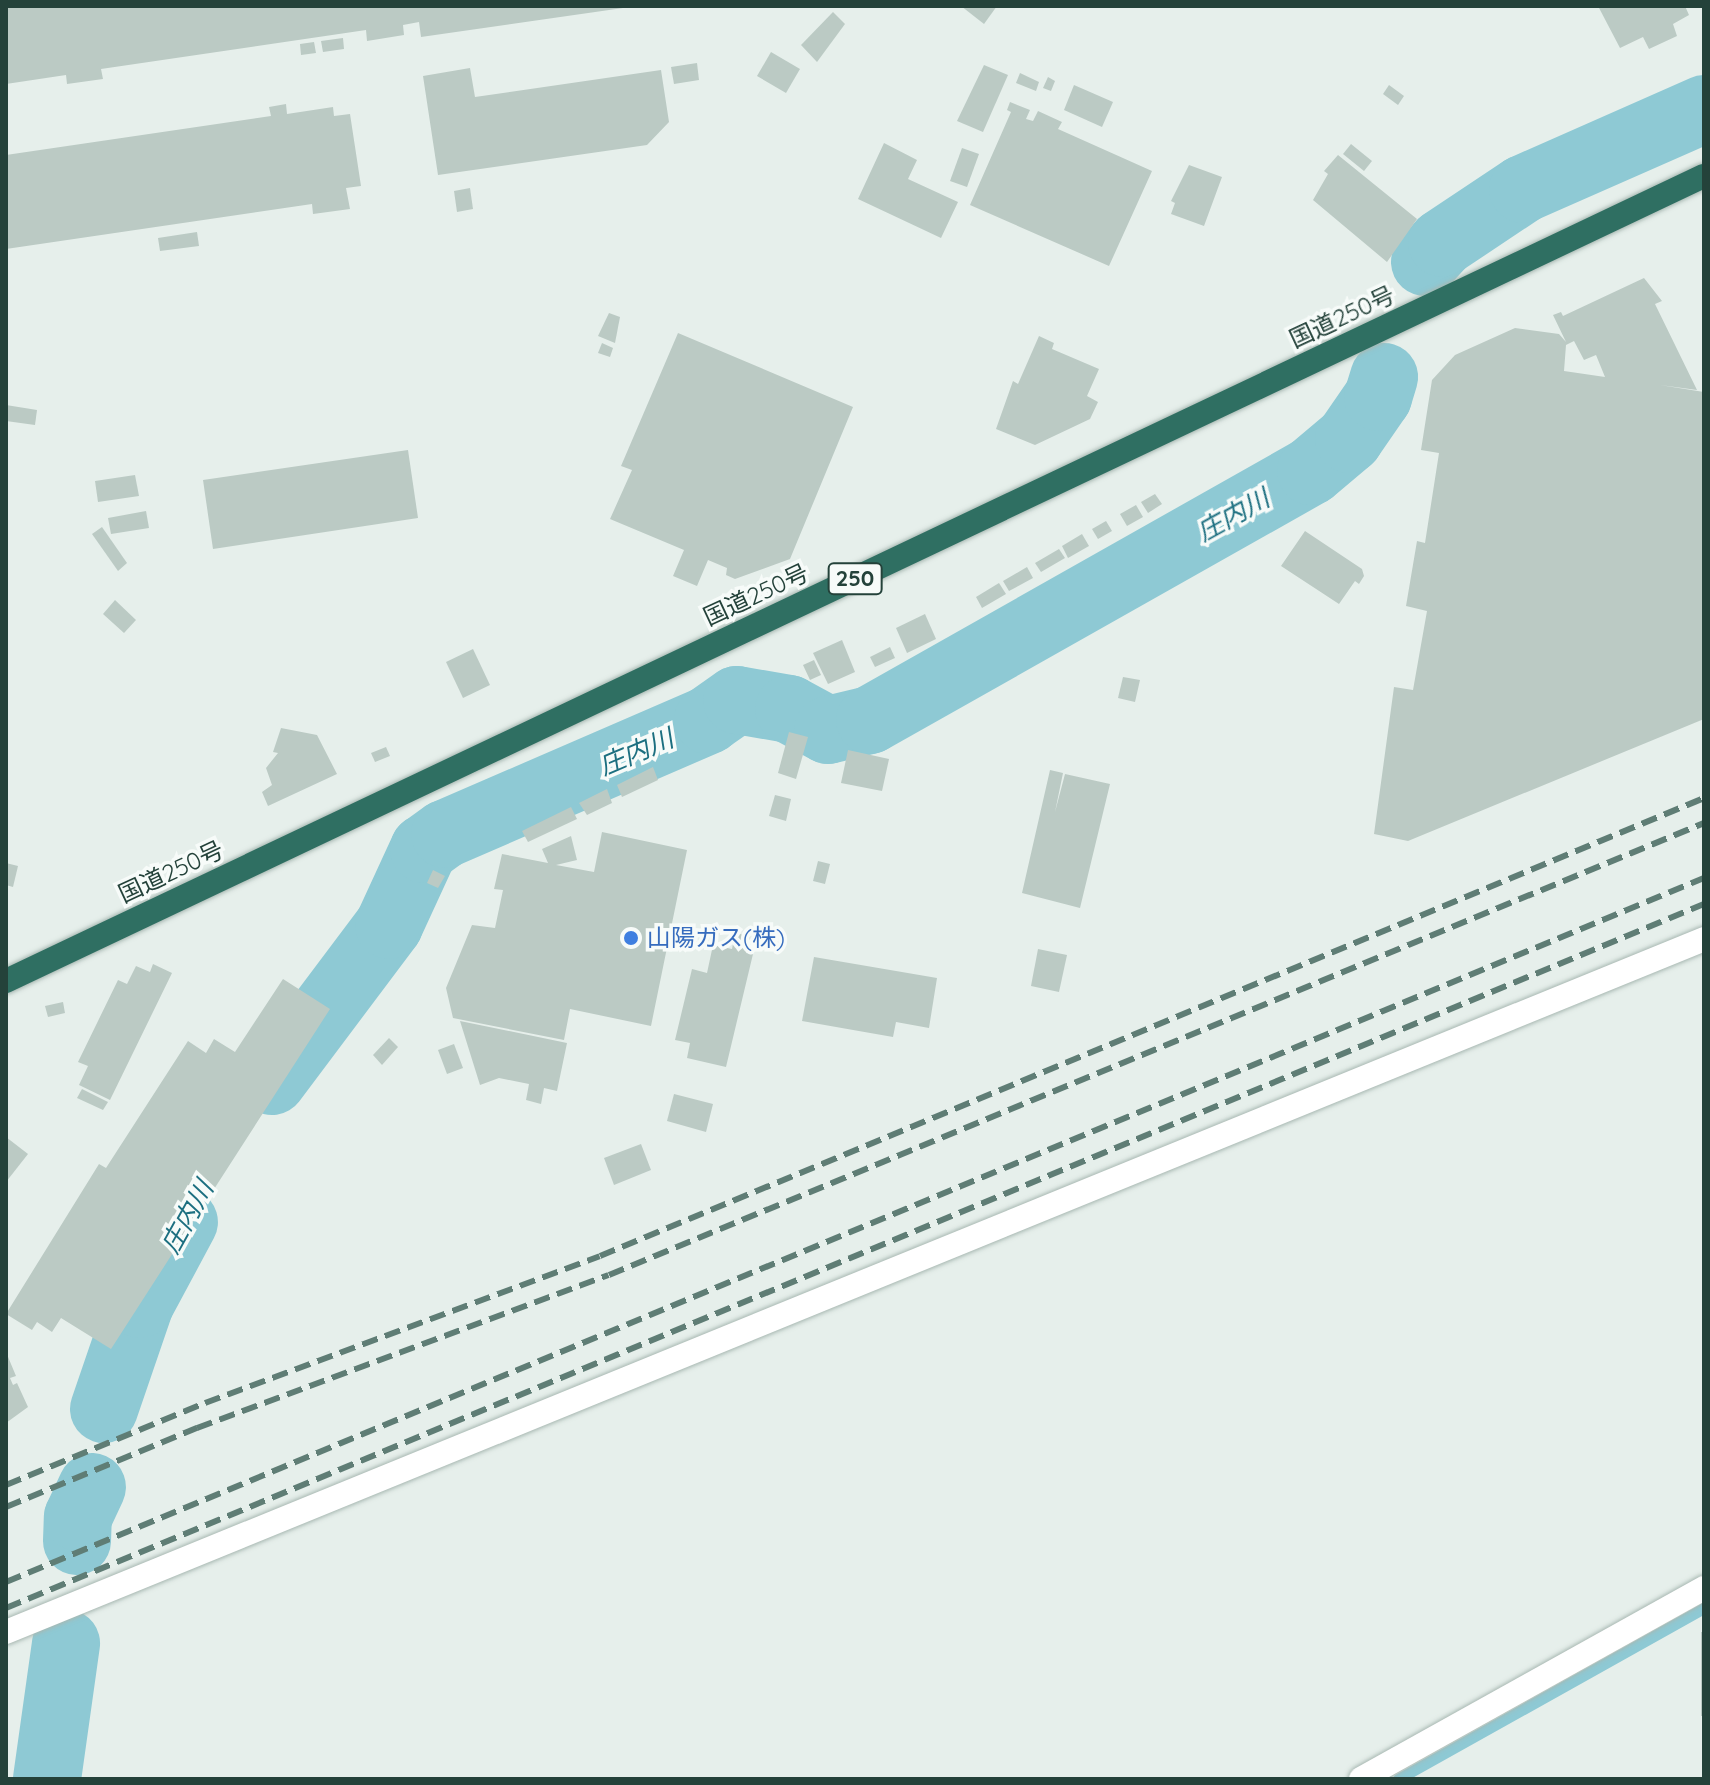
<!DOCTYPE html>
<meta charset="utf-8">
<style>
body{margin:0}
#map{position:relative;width:1710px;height:1785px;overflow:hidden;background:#e6efeb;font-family:Quicksand,"Noto Sans JP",sans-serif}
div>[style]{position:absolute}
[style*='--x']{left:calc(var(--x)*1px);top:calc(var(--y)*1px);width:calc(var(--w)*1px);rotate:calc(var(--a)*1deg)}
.stream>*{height:11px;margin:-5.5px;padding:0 5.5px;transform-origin:5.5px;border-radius:5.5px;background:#8ec9d4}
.river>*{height:68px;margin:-34px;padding:0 34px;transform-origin:34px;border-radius:34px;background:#8ec9d4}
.building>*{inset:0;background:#bbcac4}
.roads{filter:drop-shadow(0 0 2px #a8b8b2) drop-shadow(0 0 2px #a8b8b2)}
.street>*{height:24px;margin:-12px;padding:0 12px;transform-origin:12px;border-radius:12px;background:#fff}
.highway>*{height:24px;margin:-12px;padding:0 12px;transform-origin:12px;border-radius:12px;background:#2f6f62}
.rail>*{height:6px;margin-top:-3px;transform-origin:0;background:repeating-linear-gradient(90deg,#5f7d75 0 16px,transparent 0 24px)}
.dots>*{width:22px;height:22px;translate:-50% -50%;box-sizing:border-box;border:4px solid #f7fbf9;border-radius:50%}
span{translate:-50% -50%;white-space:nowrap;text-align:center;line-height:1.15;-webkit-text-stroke:7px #f7fbf9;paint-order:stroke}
.shield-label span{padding:2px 6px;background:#f7fbf9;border:2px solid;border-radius:6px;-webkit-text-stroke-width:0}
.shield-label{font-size:22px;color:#24423a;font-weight:700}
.street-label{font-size:24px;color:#24423a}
.shop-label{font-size:24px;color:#366cbe}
.left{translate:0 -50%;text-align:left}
.water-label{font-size:26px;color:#1c6f80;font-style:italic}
.frame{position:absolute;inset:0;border:8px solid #24423a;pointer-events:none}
</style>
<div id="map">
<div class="stream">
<div style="--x:1398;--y:1779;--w:351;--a:-29.2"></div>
</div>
<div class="river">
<div style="--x:1425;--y:262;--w:25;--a:-48"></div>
<div style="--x:1442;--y:243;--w:97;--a:-33.7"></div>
<div style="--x:1523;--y:189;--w:198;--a:-23.8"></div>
<div style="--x:272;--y:1081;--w:195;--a:-53.1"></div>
<div style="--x:389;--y:925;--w:84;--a:-65.3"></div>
<div style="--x:424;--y:849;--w:26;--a:-36"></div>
<div style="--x:445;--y:834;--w:287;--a:-23.4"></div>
<div style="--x:708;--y:720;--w:35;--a:-35"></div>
<div style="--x:737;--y:700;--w:53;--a:9.8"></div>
<div style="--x:789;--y:709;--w:44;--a:28.3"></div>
<div style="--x:828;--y:730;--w:43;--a:-13.4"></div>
<div style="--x:870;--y:720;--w:506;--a:-29.45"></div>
<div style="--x:1311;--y:471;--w:50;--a:-40.1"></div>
<div style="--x:1349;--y:439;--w:51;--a:-55.4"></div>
<div style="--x:1378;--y:397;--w:21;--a:-73"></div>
<div style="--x:104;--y:1409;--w:111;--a:-71.1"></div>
<div style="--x:140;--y:1304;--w:93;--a:-61.8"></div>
<div style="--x:77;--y:1541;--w:24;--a:-88"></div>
<div style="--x:78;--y:1517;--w:33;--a:-65"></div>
<div style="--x:47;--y:1779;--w:137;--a:-82"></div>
</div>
<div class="building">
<div style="clip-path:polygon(6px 6px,623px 6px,623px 8px,421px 37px,419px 22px,403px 25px,404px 35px,367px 41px,366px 30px,101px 69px,103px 79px,67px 84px,66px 75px,6px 84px)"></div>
<div style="clip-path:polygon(961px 6px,997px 6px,984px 24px)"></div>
<div style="clip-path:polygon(1598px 6px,1685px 6px,1689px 15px,1673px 24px,1677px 36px,1649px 49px,1643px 37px,1620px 48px)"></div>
<div style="clip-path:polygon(833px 12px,845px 24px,817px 62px,801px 45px)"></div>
<div style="clip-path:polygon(343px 38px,344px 49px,323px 52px,321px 41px)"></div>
<div style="clip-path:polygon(314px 42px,316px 53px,301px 55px,300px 44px)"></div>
<div style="clip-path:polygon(771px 52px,800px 69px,786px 93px,757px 76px)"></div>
<div style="clip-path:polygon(697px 63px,699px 80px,674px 84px,671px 67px)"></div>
<div style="clip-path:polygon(984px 65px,1008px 75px,983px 132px,957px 121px)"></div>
<div style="clip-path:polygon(470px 68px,475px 97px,661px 70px,669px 122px,647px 145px,438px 175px,423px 76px)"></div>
<div style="clip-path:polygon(1020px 73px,1039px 82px,1036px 91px,1016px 83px)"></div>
<div style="clip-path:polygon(1048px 77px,1055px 81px,1051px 91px,1043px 88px)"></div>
<div style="clip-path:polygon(1074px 85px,1113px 102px,1102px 127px,1064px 110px)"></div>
<div style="clip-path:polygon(1389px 85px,1404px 96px,1398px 105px,1383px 94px)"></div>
<div style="clip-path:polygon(1010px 102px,1030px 110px,1026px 119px,1033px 121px,1038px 111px,1062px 122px,1058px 129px,1152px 171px,1109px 266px,970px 205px,1011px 112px,1007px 110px)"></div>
<div style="clip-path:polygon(286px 104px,287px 114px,333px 107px,334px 116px,350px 114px,361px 186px,346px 188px,350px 209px,313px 214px,312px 204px,6px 249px,6px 155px,271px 116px,269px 107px)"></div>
<div style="clip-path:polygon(884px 143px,917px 160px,908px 179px,958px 202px,941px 238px,858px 199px)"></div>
<div style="clip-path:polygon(1351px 144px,1372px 161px,1364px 171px,1343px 154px)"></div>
<div style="clip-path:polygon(962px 148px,979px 154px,967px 187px,950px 181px)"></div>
<div style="clip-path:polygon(1338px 155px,1417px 219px,1387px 262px,1313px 200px,1328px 174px,1324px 171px)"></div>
<div style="clip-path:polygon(1189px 165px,1222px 177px,1204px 226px,1171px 214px,1175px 203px,1171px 201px)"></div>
<div style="clip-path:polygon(470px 188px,473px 209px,457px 212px,454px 191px)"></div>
<div style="clip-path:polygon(197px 232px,199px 246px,160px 251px,158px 238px)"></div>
<div style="clip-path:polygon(evenodd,1644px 278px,1662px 301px,1655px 304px,1697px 390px,1660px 385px,1704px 392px,1704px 719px,1408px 841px,1374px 834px,1394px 687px,1413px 690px,1427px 611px,1406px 606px,1417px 541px,1425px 543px,1439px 453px,1421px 450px,1432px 380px,1455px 355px,1515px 328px,1559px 334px,1566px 342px,1553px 315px,1561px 312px,1563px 316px,1644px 278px,1574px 341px,1584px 360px,1596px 355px,1605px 377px,1564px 371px,1566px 345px,1574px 341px)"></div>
<div style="clip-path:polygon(609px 313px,620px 317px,615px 343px,598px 336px)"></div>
<div style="clip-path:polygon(678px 333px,853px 407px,790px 559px,735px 579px,726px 575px,727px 568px,708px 560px,697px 586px,673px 576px,684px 550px,610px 519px,632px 470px,621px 466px)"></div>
<div style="clip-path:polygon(1039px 336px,1054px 343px,1052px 349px,1099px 369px,1087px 396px,1098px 402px,1090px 419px,1035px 445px,996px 429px,1013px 381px,1018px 384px)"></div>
<div style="clip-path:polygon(602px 343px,613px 348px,610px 357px,598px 353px)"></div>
<div style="clip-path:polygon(6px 405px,37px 410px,35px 425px,6px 421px)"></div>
<div style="clip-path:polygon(408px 450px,418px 518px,213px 549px,203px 480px)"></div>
<div style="clip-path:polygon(135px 475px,139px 496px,98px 502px,95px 481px)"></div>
<div style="clip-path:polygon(1155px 494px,1162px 504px,1148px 513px,1141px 502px)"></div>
<div style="clip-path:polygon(1136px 505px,1143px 517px,1127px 526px,1120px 514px)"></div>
<div style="clip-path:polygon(146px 511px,149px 528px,111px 534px,108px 518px)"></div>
<div style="clip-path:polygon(1106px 521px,1112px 531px,1098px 539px,1092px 529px)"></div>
<div style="clip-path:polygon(102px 527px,127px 563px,118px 571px,92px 534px)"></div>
<div style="clip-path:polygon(1305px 531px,1362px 569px,1364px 576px,1359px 584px,1355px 581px,1339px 604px,1281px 566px)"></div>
<div style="clip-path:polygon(1082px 534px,1089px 546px,1068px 558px,1062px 546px)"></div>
<div style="clip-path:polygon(1059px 549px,1065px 558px,1041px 572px,1035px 563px)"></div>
<div style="clip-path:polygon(1027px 567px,1033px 578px,1009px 591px,1003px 581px)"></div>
<div style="clip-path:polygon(999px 583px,1006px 594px,982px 608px,976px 597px)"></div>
<div style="clip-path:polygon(115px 600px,136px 620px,124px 633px,103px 614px)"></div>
<div style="clip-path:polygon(925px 614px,936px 639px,907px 653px,896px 628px)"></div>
<div style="clip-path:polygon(842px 640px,855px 672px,828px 684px,813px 653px)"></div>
<div style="clip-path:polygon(890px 647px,895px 658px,875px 667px,870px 657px)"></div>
<div style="clip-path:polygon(473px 649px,490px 685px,463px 698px,446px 662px)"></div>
<div style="clip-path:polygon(814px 660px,821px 675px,810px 680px,803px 665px)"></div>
<div style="clip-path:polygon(1123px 677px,1140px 680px,1135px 702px,1118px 698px)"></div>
<div style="clip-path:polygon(281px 728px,317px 735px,337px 774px,268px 806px,262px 792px,272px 785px,266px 768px,278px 753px,273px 752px)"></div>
<div style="clip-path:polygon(789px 732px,808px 737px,796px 779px,778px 773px)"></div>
<div style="clip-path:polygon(386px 747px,390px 756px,375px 762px,371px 753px)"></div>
<div style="clip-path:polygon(848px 750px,889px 759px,882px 791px,841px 783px)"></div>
<div style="clip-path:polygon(653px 767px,658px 780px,622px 797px,617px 785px)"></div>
<div style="clip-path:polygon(1050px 770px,1063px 773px,1055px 812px,1065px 774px,1110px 784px,1080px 908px,1022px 893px)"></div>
<div style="clip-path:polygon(607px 789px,612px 803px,587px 815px,579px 803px)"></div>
<div style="clip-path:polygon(775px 795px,791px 799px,786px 821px,769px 816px)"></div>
<div style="clip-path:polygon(571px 807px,577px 819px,528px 842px,522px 831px)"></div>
<div style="clip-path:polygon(602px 832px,687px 850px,651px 1026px,570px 1009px,564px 1040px,453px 1018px,446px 988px,472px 925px,495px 928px,503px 890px,494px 889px,502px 854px,548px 863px,542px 849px,571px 836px,577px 860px,556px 865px,594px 872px)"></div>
<div style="clip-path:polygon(818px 861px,830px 864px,825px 884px,813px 881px)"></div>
<div style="clip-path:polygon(6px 863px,18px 866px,13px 887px,6px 885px)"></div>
<div style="clip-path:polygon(433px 870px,445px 876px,438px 888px,427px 883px)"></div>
<div style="clip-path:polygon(735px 933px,750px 936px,746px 953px,753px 954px,726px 1067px,687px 1058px,690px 1043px,675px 1040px,692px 969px,707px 973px,713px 945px,732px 949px)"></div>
<div style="clip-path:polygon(1038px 949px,1067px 955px,1059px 992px,1031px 986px)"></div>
<div style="clip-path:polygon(814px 957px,937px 978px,929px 1028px,896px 1022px,893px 1037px,802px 1021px)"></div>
<div style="clip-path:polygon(153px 964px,172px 973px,110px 1100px,79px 1085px,88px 1066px,78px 1062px,118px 980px,127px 984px,136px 966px,150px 972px)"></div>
<div style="clip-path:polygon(283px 979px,330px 1009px,111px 1349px,61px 1318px,52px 1332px,37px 1322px,32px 1330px,6px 1314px,99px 1164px,106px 1168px,188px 1041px,206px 1053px,214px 1039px,235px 1052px)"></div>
<div style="clip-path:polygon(63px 1002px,65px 1013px,48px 1017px,45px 1006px)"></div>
<div style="clip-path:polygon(460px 1021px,567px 1043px,557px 1091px,544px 1088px,541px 1104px,526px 1100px,529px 1084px,499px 1078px,480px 1085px)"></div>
<div style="clip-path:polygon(389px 1038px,398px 1047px,382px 1065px,373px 1055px)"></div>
<div style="clip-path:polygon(454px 1044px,463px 1068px,447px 1074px,438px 1050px)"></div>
<div style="clip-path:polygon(82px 1089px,108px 1102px,103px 1110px,77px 1098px)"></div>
<div style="clip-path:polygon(674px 1094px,713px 1104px,706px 1132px,667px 1121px)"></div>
<div style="clip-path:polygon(6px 1137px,28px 1154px,6px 1182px)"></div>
<div style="clip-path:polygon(641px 1144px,651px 1170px,614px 1185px,604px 1158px)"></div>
<div style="clip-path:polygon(6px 1352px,16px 1376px,10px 1378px,13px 1385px,17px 1383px,28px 1407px,6px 1423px)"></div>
<div style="clip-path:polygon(1701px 1632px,1704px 1632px,1704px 1716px,1701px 1716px)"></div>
</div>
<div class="roads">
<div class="street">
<div style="--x:6;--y:1632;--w:1834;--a:-22.2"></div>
<div style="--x:1361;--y:1779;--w:393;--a:-29.1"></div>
</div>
<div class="highway">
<div style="--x:6;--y:981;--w:1879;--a:-25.37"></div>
</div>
</div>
<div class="rail">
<div style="--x:6;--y:1485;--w:215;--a:-22.4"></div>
<div style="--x:205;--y:1403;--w:421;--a:-20.4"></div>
<div style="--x:600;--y:1256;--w:1195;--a:-22.53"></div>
<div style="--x:6;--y:1507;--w:207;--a:-22.5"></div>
<div style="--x:197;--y:1428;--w:439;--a:-20.4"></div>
<div style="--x:609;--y:1275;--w:1185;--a:-22.43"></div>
<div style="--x:6;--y:1582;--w:1838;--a:-22.52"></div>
<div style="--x:6;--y:1608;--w:1838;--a:-22.52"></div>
</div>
<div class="dots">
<div style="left:631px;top:938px;background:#3f7fe0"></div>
</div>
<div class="shield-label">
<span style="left:855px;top:579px">250</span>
</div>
<div class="street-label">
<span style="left:1342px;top:317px;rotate:-25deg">国道250号</span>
<span style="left:756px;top:595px;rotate:-25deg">国道250号</span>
<span style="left:171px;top:872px;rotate:-25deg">国道250号</span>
</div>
<div class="shop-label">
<span class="left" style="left:647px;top:938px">山陽ガス(株)</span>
</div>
<div class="water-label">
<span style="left:1233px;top:515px;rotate:-29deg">庄内川</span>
<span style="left:636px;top:752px;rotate:-23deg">庄内川</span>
<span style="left:187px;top:1217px;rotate:-61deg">庄内川</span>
</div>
<div class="frame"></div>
</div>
